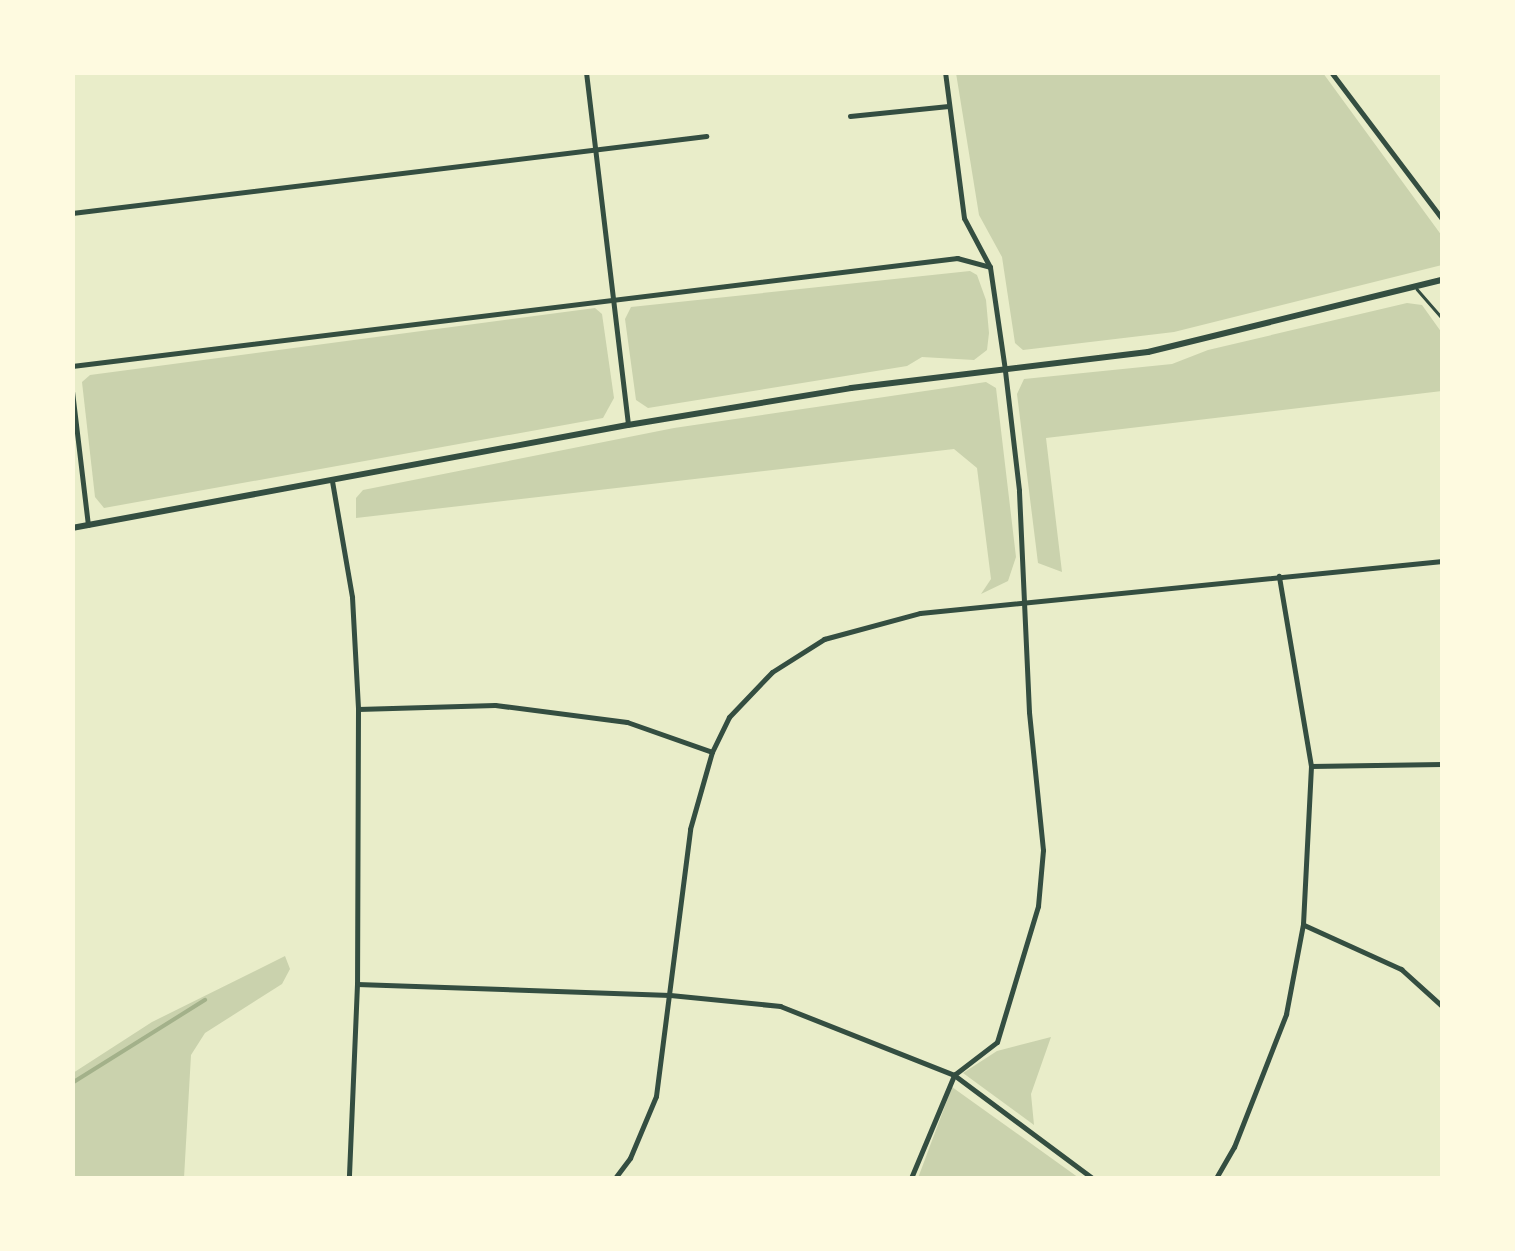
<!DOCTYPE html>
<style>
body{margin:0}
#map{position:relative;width:1515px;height:1251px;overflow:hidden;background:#e9edc9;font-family:Roboto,sans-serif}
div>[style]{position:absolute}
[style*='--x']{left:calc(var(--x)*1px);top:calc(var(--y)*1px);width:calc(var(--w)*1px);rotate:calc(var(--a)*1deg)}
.green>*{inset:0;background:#cad2ad}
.stream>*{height:4px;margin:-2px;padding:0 2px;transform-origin:2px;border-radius:2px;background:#a3b18a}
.service>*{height:2.5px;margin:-1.25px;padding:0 1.25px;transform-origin:1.25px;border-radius:1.25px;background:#344e41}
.minor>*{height:5px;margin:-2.5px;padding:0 2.5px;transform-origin:2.5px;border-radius:2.5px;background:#344e41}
.tertiary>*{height:6px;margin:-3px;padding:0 3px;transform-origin:3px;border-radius:3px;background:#344e41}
span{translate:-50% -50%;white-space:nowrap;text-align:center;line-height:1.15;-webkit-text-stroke:10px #fefae0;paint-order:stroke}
.frame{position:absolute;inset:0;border:75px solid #fefae0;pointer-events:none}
</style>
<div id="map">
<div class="green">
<div style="clip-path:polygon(956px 73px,1323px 73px,1442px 236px,1442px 265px,1174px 332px,1023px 350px,1015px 343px,1002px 257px,979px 215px)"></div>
<div style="clip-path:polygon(970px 271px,977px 275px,986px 300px,989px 333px,987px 350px,974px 360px,922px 357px,907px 366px,648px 408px,636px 400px,625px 319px,631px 307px)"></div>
<div style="clip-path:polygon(1407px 303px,1422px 305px,1442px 333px,1442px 391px,1046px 438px,1062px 572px,1038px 563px,1017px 394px,1024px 379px,1172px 364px,1208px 350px)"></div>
<div style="clip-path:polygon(595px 308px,602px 314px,614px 398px,603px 418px,104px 508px,95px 497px,82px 382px,90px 375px)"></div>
<div style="clip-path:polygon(986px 382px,996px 388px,1016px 557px,1008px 581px,981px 594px,991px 579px,977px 468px,954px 449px,356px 518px,356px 498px,363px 490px,674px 428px)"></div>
<div style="clip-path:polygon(285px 956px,290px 969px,282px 984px,205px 1033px,191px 1055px,184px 1178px,73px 1178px,73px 1073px,152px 1022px)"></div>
<div style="clip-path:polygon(1051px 1037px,1031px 1094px,1034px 1125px,963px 1073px,997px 1051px)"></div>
<div style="clip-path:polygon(952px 1087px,1079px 1178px,918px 1178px)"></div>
</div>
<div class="stream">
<div style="--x:72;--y:1083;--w:157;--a:-32"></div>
</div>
<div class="service">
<div style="--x:1417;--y:289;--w:38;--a:49"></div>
</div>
<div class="minor">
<div style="--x:586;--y:72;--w:355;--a:83.2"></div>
<div style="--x:1331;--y:72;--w:184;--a:52.9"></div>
<div style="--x:850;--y:116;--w:99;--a:-5.8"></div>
<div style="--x:72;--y:213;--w:639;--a:-6.92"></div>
<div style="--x:72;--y:366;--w:892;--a:-6.96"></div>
<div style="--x:957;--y:258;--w:34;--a:15"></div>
<div style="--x:72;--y:391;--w:135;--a:83.2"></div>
<div style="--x:332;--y:481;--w:118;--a:80.2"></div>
<div style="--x:352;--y:597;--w:112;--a:86.9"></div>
<div style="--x:358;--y:709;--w:275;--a:90.2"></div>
<div style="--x:357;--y:984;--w:194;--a:92.4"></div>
<div style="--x:358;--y:709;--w:137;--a:-1.7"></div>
<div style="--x:495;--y:705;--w:133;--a:7.3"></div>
<div style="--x:627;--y:722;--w:90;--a:19.4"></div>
<div style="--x:1311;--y:766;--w:131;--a:-0.9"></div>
<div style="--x:1304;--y:925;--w:107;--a:24.4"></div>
<div style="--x:1401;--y:969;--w:55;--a:42.1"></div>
<div style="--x:357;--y:984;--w:313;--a:2"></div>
<div style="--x:670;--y:995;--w:111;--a:5.7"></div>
<div style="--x:780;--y:1006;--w:187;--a:21.6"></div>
<div style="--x:954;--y:1075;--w:172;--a:36.7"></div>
<div style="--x:615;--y:1178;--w:25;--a:-53"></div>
<div style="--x:630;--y:1158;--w:67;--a:-67.2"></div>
<div style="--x:656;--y:1096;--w:269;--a:-82.7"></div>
<div style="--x:690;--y:829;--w:80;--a:-74.1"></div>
<div style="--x:712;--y:752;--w:39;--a:-64"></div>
<div style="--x:729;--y:717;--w:62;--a:-46.3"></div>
<div style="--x:772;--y:672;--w:62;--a:-32.4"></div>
<div style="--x:824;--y:639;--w:99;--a:-15.2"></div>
<div style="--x:920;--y:613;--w:525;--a:-5.69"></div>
<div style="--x:911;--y:1178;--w:112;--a:-67.3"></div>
<div style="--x:954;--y:1075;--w:54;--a:-37.5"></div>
<div style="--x:997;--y:1042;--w:142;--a:-73.2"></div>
<div style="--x:1038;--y:906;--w:56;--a:-84.9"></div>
<div style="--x:1043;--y:850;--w:139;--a:-95.8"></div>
<div style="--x:1029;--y:712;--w:222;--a:-92.6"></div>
<div style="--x:1019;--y:490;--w:121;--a:-96.7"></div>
<div style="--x:1005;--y:370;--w:104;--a:-98.3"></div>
<div style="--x:990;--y:267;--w:55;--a:-118"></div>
<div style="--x:964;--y:218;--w:147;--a:-97.4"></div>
<div style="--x:1216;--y:1178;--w:36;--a:-60"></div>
<div style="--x:1234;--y:1147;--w:143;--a:-68.6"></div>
<div style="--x:1286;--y:1014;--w:92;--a:-79.3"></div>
<div style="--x:1303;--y:924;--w:158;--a:-87.1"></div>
<div style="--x:1311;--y:766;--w:193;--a:-99.6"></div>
</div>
<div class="tertiary">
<div style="--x:72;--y:528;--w:565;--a:-10.5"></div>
<div style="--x:628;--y:425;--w:226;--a:-9.4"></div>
<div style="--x:851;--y:388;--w:299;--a:-6.9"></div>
<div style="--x:1148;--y:352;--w:303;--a:-13.8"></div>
</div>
<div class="frame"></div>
</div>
